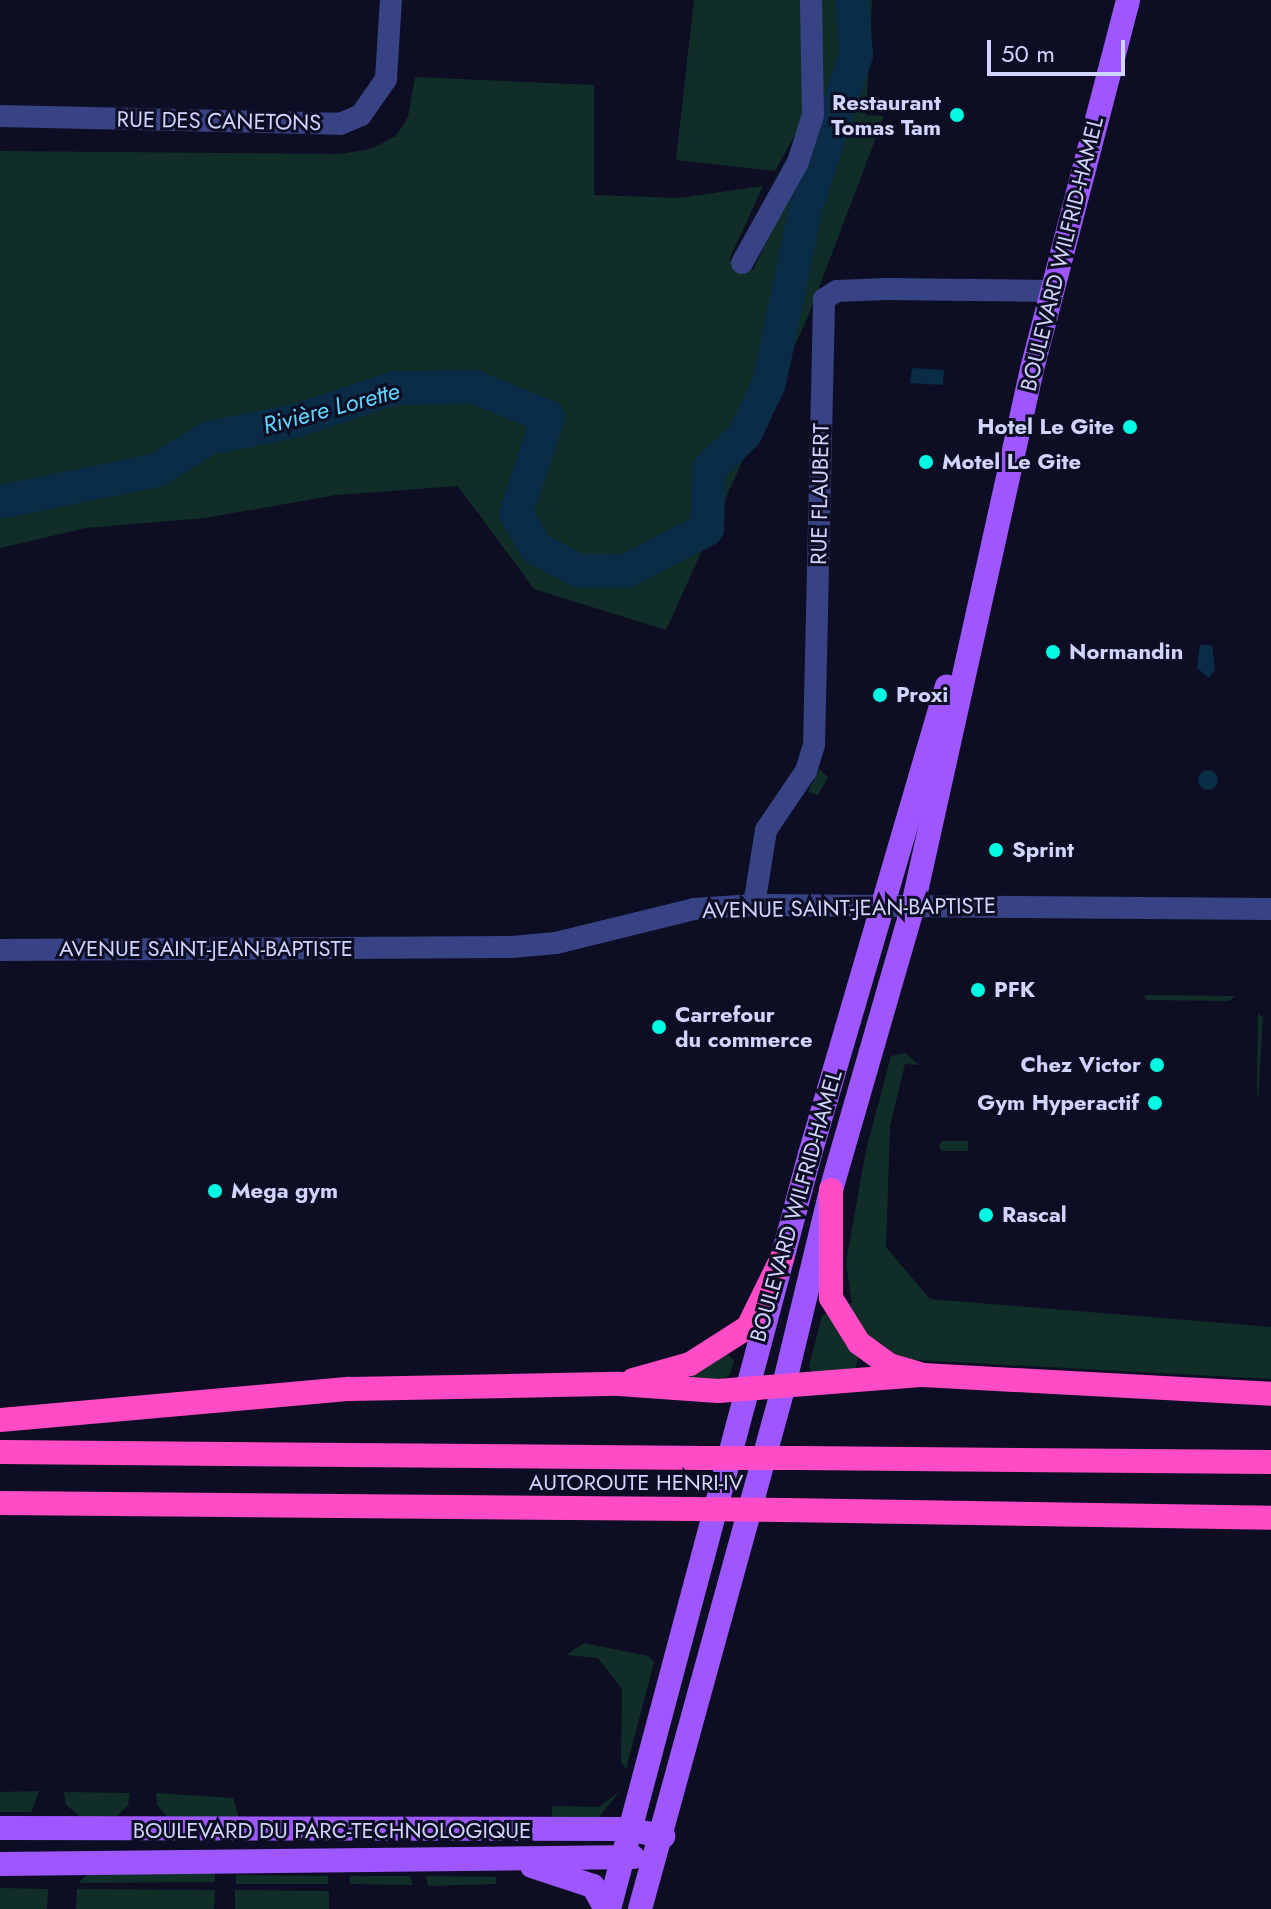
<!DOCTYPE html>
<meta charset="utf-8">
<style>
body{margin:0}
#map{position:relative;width:1271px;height:1909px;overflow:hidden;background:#0d0e24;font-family:Jost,sans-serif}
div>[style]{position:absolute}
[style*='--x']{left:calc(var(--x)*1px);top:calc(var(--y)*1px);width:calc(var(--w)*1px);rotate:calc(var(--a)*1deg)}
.green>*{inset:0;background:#102e27}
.water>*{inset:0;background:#0a2c46}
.round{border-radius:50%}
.river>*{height:34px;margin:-17px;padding:0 17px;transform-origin:17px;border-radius:17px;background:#0a2c46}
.minor>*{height:22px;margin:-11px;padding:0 11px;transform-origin:11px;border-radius:11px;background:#374384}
.major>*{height:24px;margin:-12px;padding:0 12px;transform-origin:12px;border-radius:12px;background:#9e57ff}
.highway>*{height:24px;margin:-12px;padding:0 12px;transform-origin:12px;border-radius:12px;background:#ff4bc5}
.highway-bridge>*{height:24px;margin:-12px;padding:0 12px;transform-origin:12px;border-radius:12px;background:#ff4bc5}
.dots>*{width:22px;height:22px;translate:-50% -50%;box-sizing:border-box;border:4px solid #0d0e24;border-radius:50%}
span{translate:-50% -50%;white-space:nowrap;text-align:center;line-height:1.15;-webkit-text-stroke:6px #0d0e24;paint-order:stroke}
.poi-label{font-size:22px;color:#d0d4ff;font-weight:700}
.right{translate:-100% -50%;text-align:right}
.left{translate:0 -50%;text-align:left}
.street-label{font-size:22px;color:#d0d4ff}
.water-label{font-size:24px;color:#5ed5ff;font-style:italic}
.scale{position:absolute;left:987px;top:40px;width:138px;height:36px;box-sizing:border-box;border:4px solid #d0d4ff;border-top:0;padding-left:10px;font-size:24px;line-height:28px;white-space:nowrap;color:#d0d4ff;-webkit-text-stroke:6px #0d0e24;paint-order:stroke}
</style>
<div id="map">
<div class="green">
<div style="clip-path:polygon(694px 0,803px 0,808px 111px,775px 171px,676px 160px)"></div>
<div style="clip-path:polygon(821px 0,872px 0,866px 115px,884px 116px,809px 314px,666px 630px,534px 589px,458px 486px,336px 495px,205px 518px,86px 528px,0 548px,0 151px,340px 154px,371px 149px,396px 136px,408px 117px,415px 77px,594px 85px,594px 195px,679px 198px,763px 186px,729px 260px,753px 270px,802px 166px)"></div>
<div style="clip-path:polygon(819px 769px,828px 777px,818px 795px,808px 792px)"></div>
<div style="clip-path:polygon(1144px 996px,1146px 995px,1235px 996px,1229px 1001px,1147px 1000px)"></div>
<div style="clip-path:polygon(1258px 1013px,1263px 1018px,1258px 1100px,1257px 1092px)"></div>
<div style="clip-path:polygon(905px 1053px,919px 1065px,905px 1064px,890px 1126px,886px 1247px,930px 1299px,1271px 1327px,1271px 1379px,918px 1360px,899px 1358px,868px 1337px,845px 1306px,852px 1303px,846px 1262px,866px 1150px,891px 1056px)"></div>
<div style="clip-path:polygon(968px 1141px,968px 1151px,942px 1151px,939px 1146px,942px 1141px)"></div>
<div style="clip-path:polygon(829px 1312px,859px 1356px,855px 1369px,812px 1372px,809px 1366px,822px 1316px)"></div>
<div style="clip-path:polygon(728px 1354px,734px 1361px,730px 1374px,720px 1381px,692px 1378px,691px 1372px)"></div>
<div style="clip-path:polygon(584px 1643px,648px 1656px,654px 1662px,626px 1769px,621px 1762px,622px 1689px,598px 1658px,566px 1655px)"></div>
<div style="clip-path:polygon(39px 1791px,31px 1812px,0 1812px,0 1792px)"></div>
<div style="clip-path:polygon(620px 1791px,597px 1819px,552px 1821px,552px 1806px,599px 1807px)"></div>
<div style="clip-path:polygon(64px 1792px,130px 1793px,128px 1805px,117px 1816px,81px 1817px,66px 1805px)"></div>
<div style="clip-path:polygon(156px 1793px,233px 1798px,239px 1819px,167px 1816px,157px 1805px)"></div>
<div style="clip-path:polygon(89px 1873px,215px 1874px,215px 1882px,78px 1883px)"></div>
<div style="clip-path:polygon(236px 1875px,328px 1876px,328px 1884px,236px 1884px)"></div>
<div style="clip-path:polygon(350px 1876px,410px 1876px,413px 1885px,350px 1884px)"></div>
<div style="clip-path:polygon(426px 1876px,496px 1877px,496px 1884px,428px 1886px)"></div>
<div style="clip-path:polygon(0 1888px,48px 1889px,47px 1909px,0 1909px)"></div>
<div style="clip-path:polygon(77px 1889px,215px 1890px,214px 1909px,76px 1909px)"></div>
<div style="clip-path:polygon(235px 1890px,329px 1891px,329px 1909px,235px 1909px)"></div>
</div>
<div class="water">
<div style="clip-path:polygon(912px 368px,944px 370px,943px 385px,910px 383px)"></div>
<div style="clip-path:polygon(1200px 645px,1212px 645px,1215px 670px,1209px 678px,1197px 668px)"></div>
<div class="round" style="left:1198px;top:770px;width:20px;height:20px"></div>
</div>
<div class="river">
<div style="--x:0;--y:502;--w:160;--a:-11.5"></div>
<div style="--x:157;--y:470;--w:61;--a:-31.6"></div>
<div style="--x:209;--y:438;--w:89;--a:-11.1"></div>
<div style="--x:296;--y:421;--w:103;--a:-18.6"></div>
<div style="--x:394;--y:388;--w:80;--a:-0.7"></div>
<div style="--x:474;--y:387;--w:80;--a:22.1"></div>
<div style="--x:548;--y:417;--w:101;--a:108.4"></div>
<div style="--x:516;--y:513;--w:40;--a:60.3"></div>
<div style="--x:536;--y:548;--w:49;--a:28.1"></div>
<div style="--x:579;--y:571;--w:47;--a:0"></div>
<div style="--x:626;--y:571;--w:91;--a:-27.4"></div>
<div style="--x:707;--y:529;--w:60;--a:-88.1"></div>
<div style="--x:709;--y:469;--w:50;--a:-44.2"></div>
<div style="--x:745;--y:434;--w:56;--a:-64.8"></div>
<div style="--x:769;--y:383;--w:180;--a:-78.1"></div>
<div style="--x:806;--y:207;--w:160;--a:-71.8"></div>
<div style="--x:856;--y:55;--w:55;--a:-94.2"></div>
</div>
<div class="minor">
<div style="--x:0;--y:116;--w:340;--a:1.3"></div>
<div style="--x:340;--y:124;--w:23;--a:-23"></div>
<div style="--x:361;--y:115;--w:44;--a:-55.2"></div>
<div style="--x:386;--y:79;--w:79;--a:-86.4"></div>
<div style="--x:742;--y:263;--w:115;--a:-61"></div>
<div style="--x:798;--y:162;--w:49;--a:-72.3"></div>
<div style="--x:813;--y:115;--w:115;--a:-91"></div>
<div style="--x:754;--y:905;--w:76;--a:-80.9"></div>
<div style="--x:766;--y:830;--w:71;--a:-55.9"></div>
<div style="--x:806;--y:771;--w:27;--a:-73"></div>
<div style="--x:814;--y:745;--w:446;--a:-88.7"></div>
<div style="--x:824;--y:299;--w:15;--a:-32"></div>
<div style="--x:837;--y:291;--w:49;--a:-2.3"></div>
<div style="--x:886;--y:289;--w:165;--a:0.7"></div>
<div style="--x:0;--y:950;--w:512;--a:-0.34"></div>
<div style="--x:512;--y:947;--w:44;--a:-5.2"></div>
<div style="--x:556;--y:943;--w:142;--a:-13.8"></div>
<div style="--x:694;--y:909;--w:60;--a:-3.8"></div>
<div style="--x:754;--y:905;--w:517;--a:0.44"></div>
</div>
<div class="major">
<div style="--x:0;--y:1828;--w:626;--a:0.09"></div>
<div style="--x:626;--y:1829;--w:38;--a:11"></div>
<div style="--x:0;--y:1864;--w:633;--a:-0.63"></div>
<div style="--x:532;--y:1866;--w:64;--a:18.2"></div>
<div style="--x:593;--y:1886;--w:26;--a:61"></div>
<div style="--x:609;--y:1909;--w:781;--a:-75.09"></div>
<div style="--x:810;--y:1154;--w:487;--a:-73.7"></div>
<div style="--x:640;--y:1909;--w:543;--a:-74.63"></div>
<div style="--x:784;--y:1385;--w:201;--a:-76.4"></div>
<div style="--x:831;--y:1190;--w:297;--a:-73.9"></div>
<div style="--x:913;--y:905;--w:549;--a:-77.48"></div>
<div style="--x:1032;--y:369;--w:381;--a:-75.4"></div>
</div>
<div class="highway">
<div style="--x:831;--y:1190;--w:108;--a:90"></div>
<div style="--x:831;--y:1298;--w:53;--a:58.1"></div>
<div style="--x:859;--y:1343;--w:37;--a:36"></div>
<div style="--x:889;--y:1365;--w:29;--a:16"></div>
<div style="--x:633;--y:1380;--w:59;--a:-15.7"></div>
<div style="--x:690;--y:1364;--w:69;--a:-32.5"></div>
<div style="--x:748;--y:1327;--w:77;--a:-63.8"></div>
<div style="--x:0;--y:1420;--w:351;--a:-5.1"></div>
<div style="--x:350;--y:1389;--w:269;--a:-1.1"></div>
<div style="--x:619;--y:1384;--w:99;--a:4"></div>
<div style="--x:718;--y:1391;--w:206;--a:-4.5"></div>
<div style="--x:923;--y:1375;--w:349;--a:3.1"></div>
<div style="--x:0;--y:1452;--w:705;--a:0.49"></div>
<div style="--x:799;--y:1458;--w:472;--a:0.5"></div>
<div style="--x:0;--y:1503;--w:694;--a:0.5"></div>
<div style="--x:784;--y:1510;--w:487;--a:0.9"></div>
</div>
<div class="highway-bridge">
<div style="--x:705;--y:1458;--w:94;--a:0"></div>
<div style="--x:694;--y:1509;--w:90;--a:0.6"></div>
</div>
<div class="dots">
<div style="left:957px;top:115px;background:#00fbe2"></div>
<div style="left:1130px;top:427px;background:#00fbe2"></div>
<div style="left:926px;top:462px;background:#00fbe2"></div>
<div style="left:1053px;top:652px;background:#00fbe2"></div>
<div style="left:880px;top:695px;background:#00fbe2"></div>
<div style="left:996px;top:850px;background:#00fbe2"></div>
<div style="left:978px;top:990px;background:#00fbe2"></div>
<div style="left:659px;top:1027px;background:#00fbe2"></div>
<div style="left:1157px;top:1065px;background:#00fbe2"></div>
<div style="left:1155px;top:1103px;background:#00fbe2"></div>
<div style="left:215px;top:1191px;background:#00fbe2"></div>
<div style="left:986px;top:1215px;background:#00fbe2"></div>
</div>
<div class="poi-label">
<span class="right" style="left:941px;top:115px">Restaurant<br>Tomas Tam</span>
<span class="right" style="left:1114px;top:427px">Hotel Le Gite</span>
<span class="left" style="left:942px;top:462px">Motel Le Gite</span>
<span class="left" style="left:1069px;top:652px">Normandin</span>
<span class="left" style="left:896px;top:695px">Proxi</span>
<span class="left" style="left:1012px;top:850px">Sprint</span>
<span class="left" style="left:994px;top:990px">PFK</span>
<span class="left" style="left:675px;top:1027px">Carrefour<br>du commerce</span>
<span class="right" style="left:1141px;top:1065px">Chez Victor</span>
<span class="right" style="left:1139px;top:1103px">Gym Hyperactif</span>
<span class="left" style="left:231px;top:1191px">Mega gym</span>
<span class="left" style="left:1002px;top:1215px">Rascal</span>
</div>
<div class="street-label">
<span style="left:219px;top:121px;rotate:1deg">RUE DES CANETONS</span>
<span style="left:1062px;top:254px;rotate:-76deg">BOULEVARD WILFRID-HAMEL</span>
<span style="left:820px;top:494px;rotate:-89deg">RUE FLAUBERT</span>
<span style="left:849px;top:908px;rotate:-1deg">AVENUE SAINT-JEAN-BAPTISTE</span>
<span style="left:206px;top:949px">AVENUE SAINT-JEAN-BAPTISTE</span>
<span style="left:796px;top:1206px;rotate:-74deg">BOULEVARD WILFRID-HAMEL</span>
<span style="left:636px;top:1483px">AUTOROUTE HENRI-IV</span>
<span style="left:332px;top:1831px">BOULEVARD DU PARC-TECHNOLOGIQUE</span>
</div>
<div class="water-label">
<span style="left:331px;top:408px;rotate:-15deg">Rivière Lorette</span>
</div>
<div class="scale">50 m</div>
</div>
